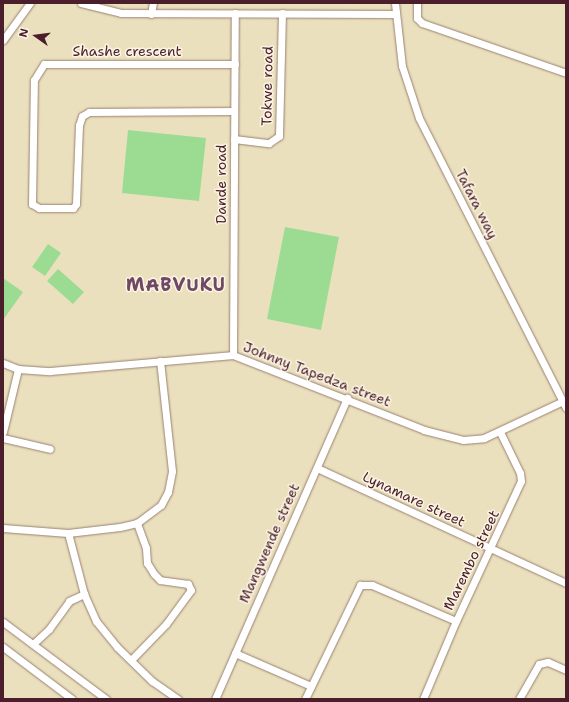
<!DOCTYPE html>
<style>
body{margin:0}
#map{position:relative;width:569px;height:702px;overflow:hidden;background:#ebe0bd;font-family:"Shantell Sans",sans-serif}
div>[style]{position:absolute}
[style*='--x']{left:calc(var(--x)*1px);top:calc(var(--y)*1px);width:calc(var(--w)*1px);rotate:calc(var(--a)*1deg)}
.green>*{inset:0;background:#9cdc92}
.roads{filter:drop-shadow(0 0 1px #9a8074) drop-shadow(0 0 1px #9a8074)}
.minor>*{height:7px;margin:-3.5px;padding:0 3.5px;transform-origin:3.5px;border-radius:3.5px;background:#fff}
span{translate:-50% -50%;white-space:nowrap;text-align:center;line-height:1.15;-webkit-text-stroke:3px #fcf5e5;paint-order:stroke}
.street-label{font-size:14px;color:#4a1f2b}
.district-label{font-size:18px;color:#6f4963;font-weight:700;letter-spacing:1px}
.frame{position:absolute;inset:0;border:4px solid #4a1f2b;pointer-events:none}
.north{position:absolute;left:16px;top:16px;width:40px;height:40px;-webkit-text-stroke:3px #fcf5e5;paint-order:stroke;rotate:284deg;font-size:11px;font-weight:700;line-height:16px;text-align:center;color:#4a1f2b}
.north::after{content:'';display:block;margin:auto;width:14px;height:18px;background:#4a1f2b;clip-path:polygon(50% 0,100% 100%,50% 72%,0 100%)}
</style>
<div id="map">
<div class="green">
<div style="clip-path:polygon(128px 130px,206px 138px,199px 201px,122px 193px)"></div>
<div style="clip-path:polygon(285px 227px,339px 237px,321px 330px,267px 319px)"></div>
<div style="clip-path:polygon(48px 244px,61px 253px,45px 276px,32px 267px)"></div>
<div style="clip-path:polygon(58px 269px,84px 292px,73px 304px,47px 281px)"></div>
<div style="clip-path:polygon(3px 278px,23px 292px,3px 320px)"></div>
</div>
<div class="roads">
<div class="minor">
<div style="--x:81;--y:3;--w:41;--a:14"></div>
<div style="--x:121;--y:13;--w:274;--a:0.2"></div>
<div style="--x:395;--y:3;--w:63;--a:83.7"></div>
<div style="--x:402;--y:66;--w:55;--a:71.9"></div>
<div style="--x:419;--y:118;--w:325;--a:63.1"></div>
<div style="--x:417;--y:3;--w:15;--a:90"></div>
<div style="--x:417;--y:18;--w:7;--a:45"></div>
<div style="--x:422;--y:23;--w:152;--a:19.1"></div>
<div style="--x:151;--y:14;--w:11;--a:-80"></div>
<div style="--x:3;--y:40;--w:46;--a:-53.9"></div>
<div style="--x:234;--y:111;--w:145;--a:179.6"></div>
<div style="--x:89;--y:112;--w:8;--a:150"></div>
<div style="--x:82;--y:116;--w:9;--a:108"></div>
<div style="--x:79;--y:125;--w:79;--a:92.2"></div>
<div style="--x:76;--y:204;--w:5;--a:127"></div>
<div style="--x:73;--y:208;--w:34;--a:180"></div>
<div style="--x:39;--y:208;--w:8;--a:-150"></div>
<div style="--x:32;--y:204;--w:124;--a:-89.1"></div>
<div style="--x:34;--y:80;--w:19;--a:-58"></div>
<div style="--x:44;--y:64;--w:191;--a:0"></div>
<div style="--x:234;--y:139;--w:35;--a:7"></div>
<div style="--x:269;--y:143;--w:12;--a:-35"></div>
<div style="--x:279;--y:136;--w:123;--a:-88.6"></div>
<div style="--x:233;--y:355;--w:342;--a:-89.7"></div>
<div style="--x:3;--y:363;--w:16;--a:22"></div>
<div style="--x:18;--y:369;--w:32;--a:4"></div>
<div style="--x:50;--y:371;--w:184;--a:-5"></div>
<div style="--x:233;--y:355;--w:205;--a:21.4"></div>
<div style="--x:424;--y:430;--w:40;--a:14.4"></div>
<div style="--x:463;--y:440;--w:21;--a:-5"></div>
<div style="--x:484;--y:438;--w:87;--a:-25.1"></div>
<div style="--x:3;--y:432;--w:65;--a:-76.6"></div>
<div style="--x:3;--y:438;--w:48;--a:13.2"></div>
<div style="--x:317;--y:468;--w:274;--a:24.8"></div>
<div style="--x:3;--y:528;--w:65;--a:4.4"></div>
<div style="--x:68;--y:533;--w:52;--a:-6.6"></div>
<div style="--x:120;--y:527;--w:17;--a:-13"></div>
<div style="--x:137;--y:523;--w:30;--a:-37"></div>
<div style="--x:161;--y:505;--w:15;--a:-62"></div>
<div style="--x:168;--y:492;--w:21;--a:-79"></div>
<div style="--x:172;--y:471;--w:111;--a:-96.2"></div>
<div style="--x:68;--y:533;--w:63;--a:75.3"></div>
<div style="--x:84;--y:594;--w:30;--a:66"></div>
<div style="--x:96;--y:621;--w:33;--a:51"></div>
<div style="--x:117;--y:647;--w:49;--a:44.2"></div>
<div style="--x:152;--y:681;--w:32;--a:35"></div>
<div style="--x:3;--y:622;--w:129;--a:36.8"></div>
<div style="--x:33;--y:644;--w:22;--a:-43"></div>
<div style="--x:49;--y:629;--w:34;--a:-54"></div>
<div style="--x:69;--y:601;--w:17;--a:-25"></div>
<div style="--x:3;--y:647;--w:86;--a:37"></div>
<div style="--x:235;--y:653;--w:83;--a:23.5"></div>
<div style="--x:131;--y:660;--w:50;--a:-45.8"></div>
<div style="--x:166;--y:624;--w:42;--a:-53.7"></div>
<div style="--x:191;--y:590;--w:7;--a:-117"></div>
<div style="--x:188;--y:584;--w:28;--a:-172"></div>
<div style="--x:160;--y:580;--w:8;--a:-135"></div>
<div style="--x:154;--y:574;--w:13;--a:-122"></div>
<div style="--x:147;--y:563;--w:15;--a:-94"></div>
<div style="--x:146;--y:548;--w:27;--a:-110"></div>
<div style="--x:215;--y:699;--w:329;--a:-66.3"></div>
<div style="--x:305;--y:699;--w:127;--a:-64.2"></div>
<div style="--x:360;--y:585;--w:12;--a:0"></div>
<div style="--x:372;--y:585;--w:91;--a:23.2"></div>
<div style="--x:423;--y:699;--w:85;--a:-67.1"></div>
<div style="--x:456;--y:621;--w:154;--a:-65.1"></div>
<div style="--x:521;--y:481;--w:8;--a:-97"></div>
<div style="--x:520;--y:473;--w:46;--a:-116"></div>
<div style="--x:519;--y:699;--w:40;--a:-60.3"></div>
<div style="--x:539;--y:664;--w:9;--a:-13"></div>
<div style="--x:548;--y:662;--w:20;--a:24"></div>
</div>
</div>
<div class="street-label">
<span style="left:127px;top:51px">Shashe crescent</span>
<span style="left:267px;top:86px;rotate:-89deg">Tokwe road</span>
<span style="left:221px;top:184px;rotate:-90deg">Dande road</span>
<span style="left:477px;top:204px;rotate:63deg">Tafara way</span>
<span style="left:317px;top:374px;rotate:21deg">Johnny Tapedza street</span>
<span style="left:414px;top:499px;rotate:25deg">Lynamare street</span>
<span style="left:269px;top:543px;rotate:-66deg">Mangwende street</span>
<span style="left:471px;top:560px;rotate:-64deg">Marembo street</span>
</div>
<div class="district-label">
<span style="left:176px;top:285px">MABVUKU</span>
</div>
<div class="frame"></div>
<div class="north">N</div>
</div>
